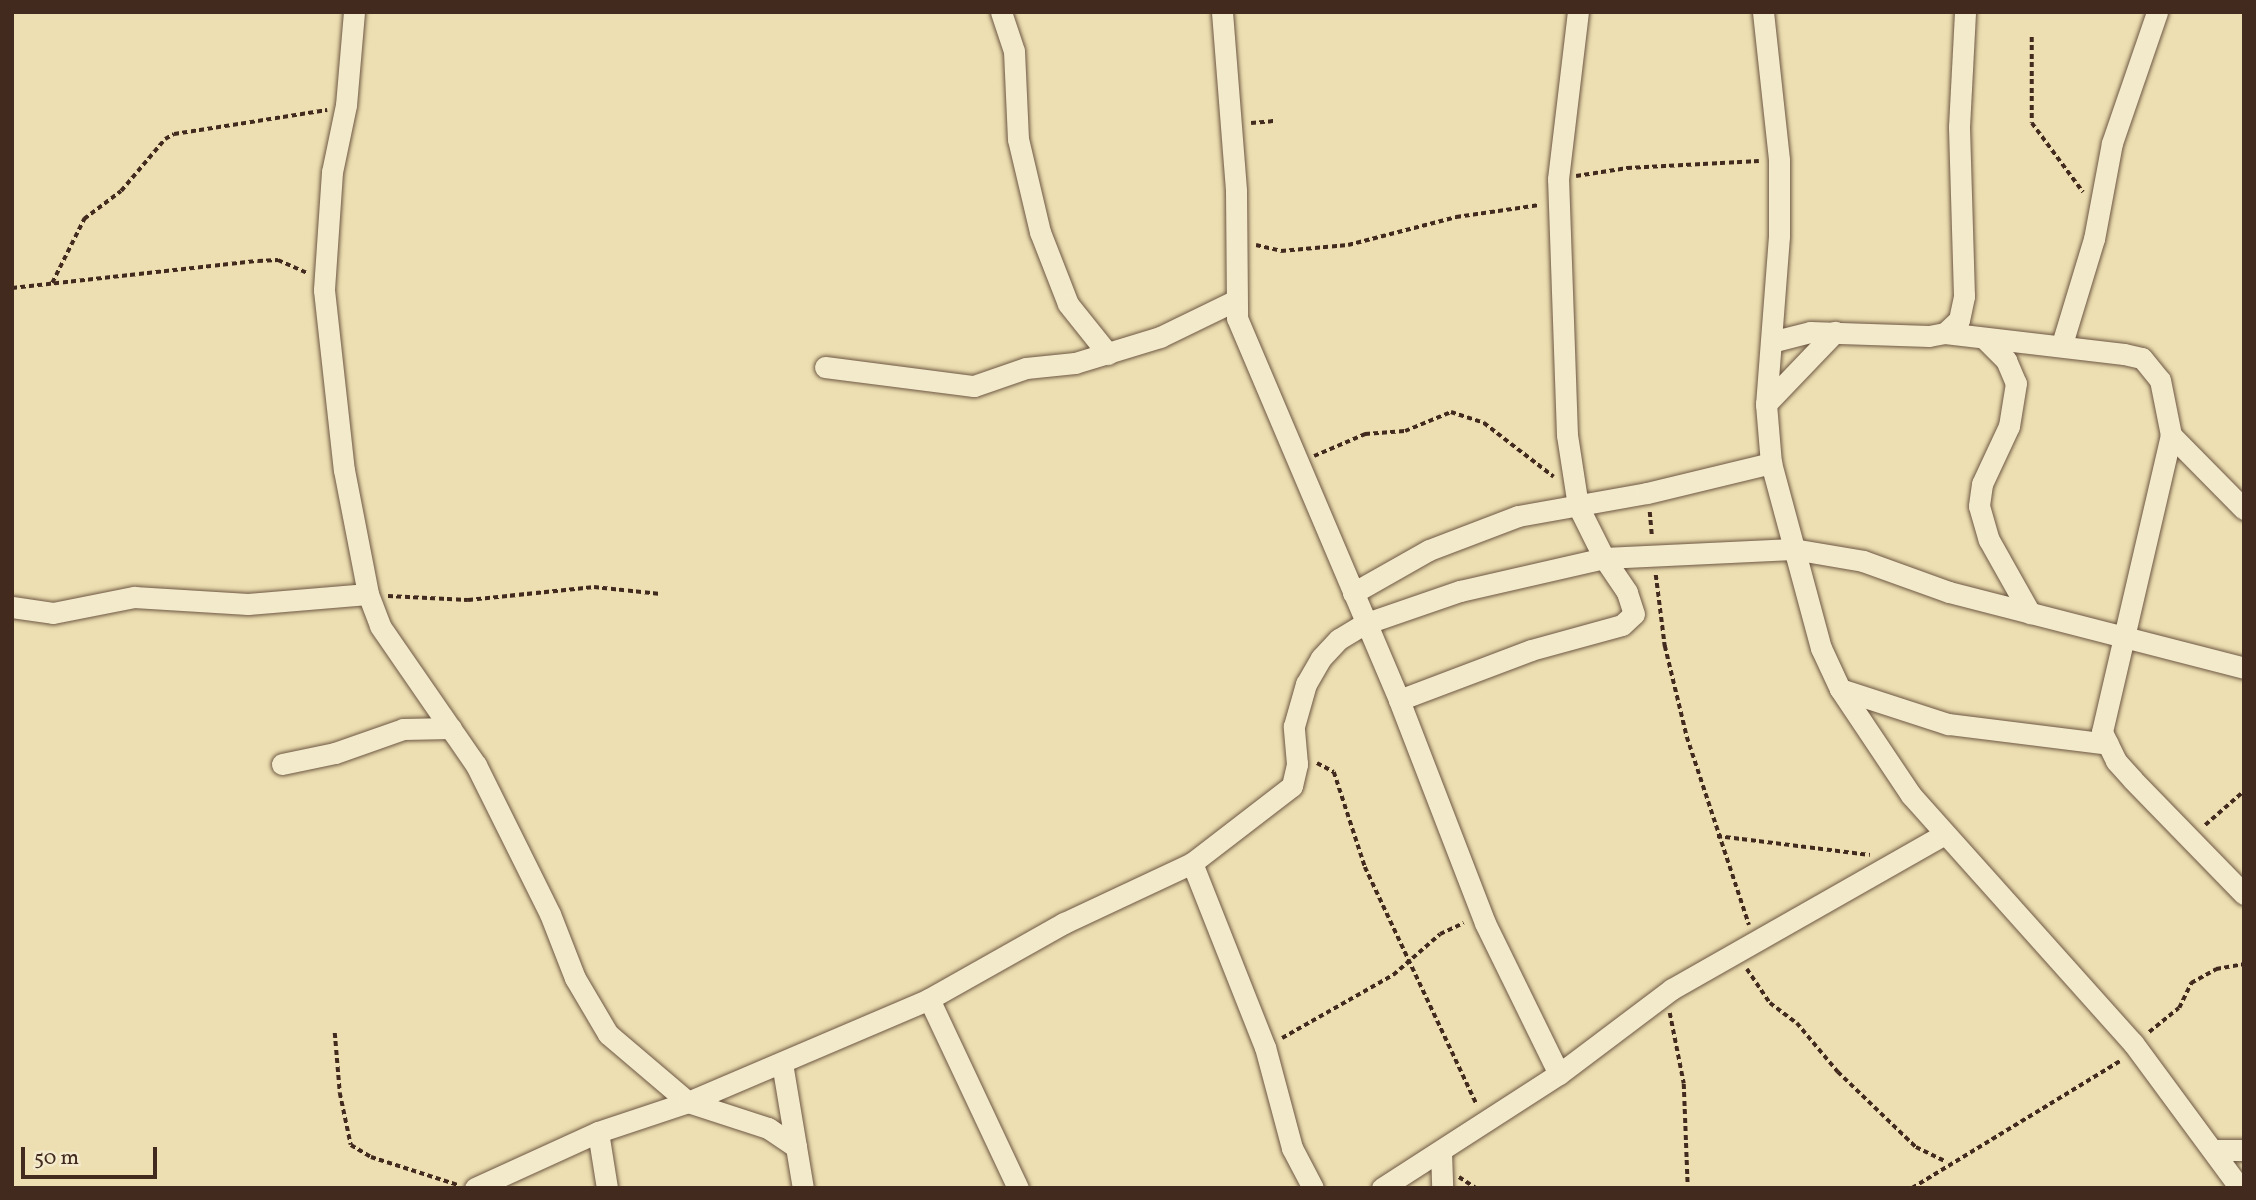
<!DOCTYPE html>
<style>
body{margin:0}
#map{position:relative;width:2256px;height:1200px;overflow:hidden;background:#eddfb1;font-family:Vollkorn,serif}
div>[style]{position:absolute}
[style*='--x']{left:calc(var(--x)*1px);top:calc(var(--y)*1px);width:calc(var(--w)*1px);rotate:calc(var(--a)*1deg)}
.path>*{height:3.5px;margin-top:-1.75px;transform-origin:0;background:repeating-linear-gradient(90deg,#422a1e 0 5px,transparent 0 8.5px)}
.roads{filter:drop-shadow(0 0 2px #6d5743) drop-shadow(0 0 2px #6d5743)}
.minor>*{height:21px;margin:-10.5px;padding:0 10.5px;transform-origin:10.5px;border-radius:10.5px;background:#f3eacc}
span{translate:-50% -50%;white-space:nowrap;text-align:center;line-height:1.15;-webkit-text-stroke:5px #f3eacc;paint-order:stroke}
.frame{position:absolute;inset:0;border:14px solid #422a1e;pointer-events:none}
.scale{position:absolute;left:21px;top:1147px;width:136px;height:32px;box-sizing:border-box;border:4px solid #422a1e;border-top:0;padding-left:9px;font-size:21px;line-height:24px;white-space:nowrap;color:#422a1e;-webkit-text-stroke:5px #f3eacc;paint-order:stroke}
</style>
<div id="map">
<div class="path">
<div style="--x:2032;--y:37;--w:86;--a:90"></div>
<div style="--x:2032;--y:123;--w:86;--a:53.5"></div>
<div style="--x:1251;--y:123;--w:25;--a:-5"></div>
<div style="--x:1576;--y:176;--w:52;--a:-8.9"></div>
<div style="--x:1627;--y:168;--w:132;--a:-3"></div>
<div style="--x:1256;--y:245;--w:26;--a:13"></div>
<div style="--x:1281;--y:251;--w:67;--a:-5.1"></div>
<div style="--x:1348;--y:245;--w:112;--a:-14.5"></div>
<div style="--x:1456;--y:217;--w:84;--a:-8.2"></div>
<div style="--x:52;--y:283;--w:72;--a:-63.4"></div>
<div style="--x:84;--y:219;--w:46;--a:-37.1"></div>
<div style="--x:121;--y:191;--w:68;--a:-49.8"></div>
<div style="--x:165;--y:139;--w:10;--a:-29"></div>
<div style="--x:174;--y:134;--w:155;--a:-8.9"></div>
<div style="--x:12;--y:288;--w:247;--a:-6.3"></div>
<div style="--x:258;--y:261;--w:20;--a:-3"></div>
<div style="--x:278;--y:260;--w:32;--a:24"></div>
<div style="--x:1314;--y:456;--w:56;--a:-23.3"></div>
<div style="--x:1365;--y:434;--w:40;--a:-4.3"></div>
<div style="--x:1405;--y:431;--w:50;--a:-22.4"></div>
<div style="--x:1451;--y:412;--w:35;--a:18"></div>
<div style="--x:1484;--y:423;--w:88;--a:37.6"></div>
<div style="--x:1650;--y:512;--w:24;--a:85"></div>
<div style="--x:1656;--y:575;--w:72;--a:82.8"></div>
<div style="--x:1665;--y:646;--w:94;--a:76.4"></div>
<div style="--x:1687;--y:737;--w:198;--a:71.7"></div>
<div style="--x:388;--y:596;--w:80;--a:2.9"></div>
<div style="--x:468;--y:600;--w:127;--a:-5.9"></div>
<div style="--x:594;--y:587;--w:67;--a:6"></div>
<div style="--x:1317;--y:763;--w:19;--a:28"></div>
<div style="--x:1334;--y:772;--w:100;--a:71.9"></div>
<div style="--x:1365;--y:867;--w:263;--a:64.8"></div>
<div style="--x:2205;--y:825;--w:52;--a:-41.1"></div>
<div style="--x:1717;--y:836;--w:154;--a:7.1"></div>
<div style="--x:1747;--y:969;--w:41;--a:55.9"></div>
<div style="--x:1770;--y:1003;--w:34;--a:37"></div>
<div style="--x:1797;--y:1023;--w:64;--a:50.1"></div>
<div style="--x:1838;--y:1072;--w:108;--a:43.9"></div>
<div style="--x:1916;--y:1147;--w:34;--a:26"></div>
<div style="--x:1670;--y:1013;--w:72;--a:78.8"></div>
<div style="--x:1684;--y:1084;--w:104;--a:87.8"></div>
<div style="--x:2149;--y:1032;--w:38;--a:-39"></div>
<div style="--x:2179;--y:1008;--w:28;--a:-64"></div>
<div style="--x:2191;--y:983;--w:29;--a:-29"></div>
<div style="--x:2216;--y:969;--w:28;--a:-10"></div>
<div style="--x:335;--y:1033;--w:60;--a:85.2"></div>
<div style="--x:340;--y:1093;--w:53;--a:78.1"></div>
<div style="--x:351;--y:1145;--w:23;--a:31"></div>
<div style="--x:371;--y:1157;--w:91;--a:17.8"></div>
<div style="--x:1282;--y:1038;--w:128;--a:-29.6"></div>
<div style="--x:1393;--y:975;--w:62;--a:-41.1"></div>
<div style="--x:1440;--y:934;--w:26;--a:-25"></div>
<div style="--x:1459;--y:1177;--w:20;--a:33"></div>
<div style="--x:1912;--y:1188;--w:246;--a:-31.4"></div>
</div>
<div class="roads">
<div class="minor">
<div style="--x:354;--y:12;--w:93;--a:94.9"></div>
<div style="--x:346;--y:105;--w:68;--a:101.8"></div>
<div style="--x:332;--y:172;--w:118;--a:93.9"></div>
<div style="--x:324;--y:290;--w:181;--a:83.7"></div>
<div style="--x:344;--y:470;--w:126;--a:79"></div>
<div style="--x:368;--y:594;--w:34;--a:69"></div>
<div style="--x:380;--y:626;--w:169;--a:55.4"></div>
<div style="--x:476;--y:765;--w:166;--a:63.6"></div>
<div style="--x:550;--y:914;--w:69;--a:68.7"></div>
<div style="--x:575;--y:978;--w:65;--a:59.5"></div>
<div style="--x:608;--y:1034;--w:105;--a:40.4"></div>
<div style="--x:688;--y:1102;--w:84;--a:18"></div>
<div style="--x:768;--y:1128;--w:34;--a:34"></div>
<div style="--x:1001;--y:12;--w:41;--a:71.6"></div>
<div style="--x:1014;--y:51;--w:88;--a:87.4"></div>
<div style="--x:1018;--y:139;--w:96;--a:76.7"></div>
<div style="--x:1040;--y:232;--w:77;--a:68.7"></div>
<div style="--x:1068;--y:304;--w:64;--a:51.3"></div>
<div style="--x:1222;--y:12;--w:180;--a:85.5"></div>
<div style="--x:1236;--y:191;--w:127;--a:89.5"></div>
<div style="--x:1237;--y:318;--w:415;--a:67"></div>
<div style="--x:1399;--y:700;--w:239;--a:68.9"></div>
<div style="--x:1485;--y:923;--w:168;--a:63.9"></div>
<div style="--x:1763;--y:12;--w:149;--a:83.8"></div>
<div style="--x:1779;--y:160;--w:76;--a:90"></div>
<div style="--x:1779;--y:236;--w:169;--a:94.4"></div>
<div style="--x:1766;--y:404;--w:59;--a:85.2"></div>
<div style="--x:1771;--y:463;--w:192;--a:74.9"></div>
<div style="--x:1821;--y:648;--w:45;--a:65.1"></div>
<div style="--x:1840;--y:689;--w:128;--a:56.2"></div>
<div style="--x:1911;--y:795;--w:333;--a:48.2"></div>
<div style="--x:2133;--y:1043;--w:180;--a:53.6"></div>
<div style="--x:1945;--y:333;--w:180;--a:6.7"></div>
<div style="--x:2124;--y:354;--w:18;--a:13"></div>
<div style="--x:2142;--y:358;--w:28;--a:51"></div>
<div style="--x:2160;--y:380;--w:56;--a:78.7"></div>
<div style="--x:2171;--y:435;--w:305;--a:103.1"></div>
<div style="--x:2102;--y:732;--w:32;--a:64"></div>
<div style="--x:2116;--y:761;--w:25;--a:48"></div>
<div style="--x:2133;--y:780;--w:159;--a:45.8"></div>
<div style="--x:1985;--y:339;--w:30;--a:45"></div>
<div style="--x:2006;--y:360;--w:25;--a:67"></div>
<div style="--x:2016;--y:383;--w:44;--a:99.2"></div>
<div style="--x:2009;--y:426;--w:64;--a:115"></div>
<div style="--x:1982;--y:484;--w:22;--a:98"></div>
<div style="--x:1979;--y:506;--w:35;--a:74"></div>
<div style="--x:1989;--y:540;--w:84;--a:60.7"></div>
<div style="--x:1771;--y:342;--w:40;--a:-14.4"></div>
<div style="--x:1810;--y:332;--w:119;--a:1.9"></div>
<div style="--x:1929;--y:336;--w:16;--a:-11"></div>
<div style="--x:1945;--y:333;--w:19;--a:-43"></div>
<div style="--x:1959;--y:320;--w:25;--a:-78"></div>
<div style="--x:1964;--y:296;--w:169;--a:-91.7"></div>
<div style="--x:1959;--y:127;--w:115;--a:-87"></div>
<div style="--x:2062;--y:344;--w:110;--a:-73.1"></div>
<div style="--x:2094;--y:239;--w:98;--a:-79.4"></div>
<div style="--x:2112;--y:143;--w:139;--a:-71"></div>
<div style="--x:825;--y:367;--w:150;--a:7.3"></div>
<div style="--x:974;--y:386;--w:55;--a:-19.1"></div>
<div style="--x:1026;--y:368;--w:49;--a:-5.8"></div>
<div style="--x:1075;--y:363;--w:89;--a:-17"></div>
<div style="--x:1160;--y:337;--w:82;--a:-25.9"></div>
<div style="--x:1766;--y:404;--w:100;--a:-46.2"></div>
<div style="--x:2171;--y:435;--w:104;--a:45.4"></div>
<div style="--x:1353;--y:593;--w:87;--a:-29.5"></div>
<div style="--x:1429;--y:550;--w:95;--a:-20.9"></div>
<div style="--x:1518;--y:516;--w:131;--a:-10.1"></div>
<div style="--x:1647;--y:493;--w:128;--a:-13.6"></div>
<div style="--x:12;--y:607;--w:41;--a:8.3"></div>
<div style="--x:53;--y:613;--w:83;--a:-11.2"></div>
<div style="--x:134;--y:597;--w:114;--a:3.5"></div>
<div style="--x:248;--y:604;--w:120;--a:-4.8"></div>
<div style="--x:1840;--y:689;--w:114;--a:18"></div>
<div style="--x:1948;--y:724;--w:161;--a:7.1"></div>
<div style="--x:1399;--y:700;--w:141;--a:-20.7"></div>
<div style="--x:1531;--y:650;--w:94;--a:-15.4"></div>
<div style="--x:1622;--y:625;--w:16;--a:-43"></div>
<div style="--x:1634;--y:614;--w:23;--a:-108"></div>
<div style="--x:1627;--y:592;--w:41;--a:-124.1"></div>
<div style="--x:1604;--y:558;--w:58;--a:-116.6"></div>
<div style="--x:1578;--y:506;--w:72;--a:-98.8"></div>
<div style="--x:1567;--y:435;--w:256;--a:-92"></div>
<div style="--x:1558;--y:179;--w:168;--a:-83.2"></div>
<div style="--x:282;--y:764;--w:54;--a:-11.7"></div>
<div style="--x:335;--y:753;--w:72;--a:-19.4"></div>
<div style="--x:403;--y:729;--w:48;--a:-1.2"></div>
<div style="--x:1192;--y:863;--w:198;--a:68.4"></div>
<div style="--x:1265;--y:1047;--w:105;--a:75"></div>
<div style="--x:1292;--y:1148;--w:45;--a:62.3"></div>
<div style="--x:929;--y:999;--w:209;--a:64.8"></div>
<div style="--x:782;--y:1063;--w:127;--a:80.5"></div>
<div style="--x:598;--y:1132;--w:57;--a:80.9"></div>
<div style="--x:2216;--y:1150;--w:28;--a:0"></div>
<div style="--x:1441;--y:1152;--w:36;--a:88"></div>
<div style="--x:475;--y:1188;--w:135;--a:-24.5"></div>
<div style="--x:598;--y:1132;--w:95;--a:-18.4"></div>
<div style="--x:688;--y:1102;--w:262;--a:-23.1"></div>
<div style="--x:929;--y:999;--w:155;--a:-29.4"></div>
<div style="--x:1064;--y:923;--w:141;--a:-25.1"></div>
<div style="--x:1192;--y:863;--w:126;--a:-37.6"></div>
<div style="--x:1292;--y:786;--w:23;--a:-77"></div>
<div style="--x:1297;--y:764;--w:38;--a:-95"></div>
<div style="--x:1294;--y:726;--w:44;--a:-74.1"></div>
<div style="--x:1306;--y:684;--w:30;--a:-60"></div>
<div style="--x:1321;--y:658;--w:26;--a:-47"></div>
<div style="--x:1339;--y:639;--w:29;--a:-31"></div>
<div style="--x:1364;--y:624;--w:102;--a:-19"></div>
<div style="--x:1460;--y:591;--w:148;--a:-12.9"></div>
<div style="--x:1604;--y:558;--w:189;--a:-2.7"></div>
<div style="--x:1793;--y:549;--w:71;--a:9.7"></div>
<div style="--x:1863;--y:561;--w:91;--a:19.8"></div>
<div style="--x:1949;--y:592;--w:305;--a:14.4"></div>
<div style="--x:1382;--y:1188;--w:211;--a:-32.8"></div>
<div style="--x:1559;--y:1074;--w:141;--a:-37"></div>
<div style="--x:1672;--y:989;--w:312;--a:-29.6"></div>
</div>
</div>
<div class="frame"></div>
<div class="scale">50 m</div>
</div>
